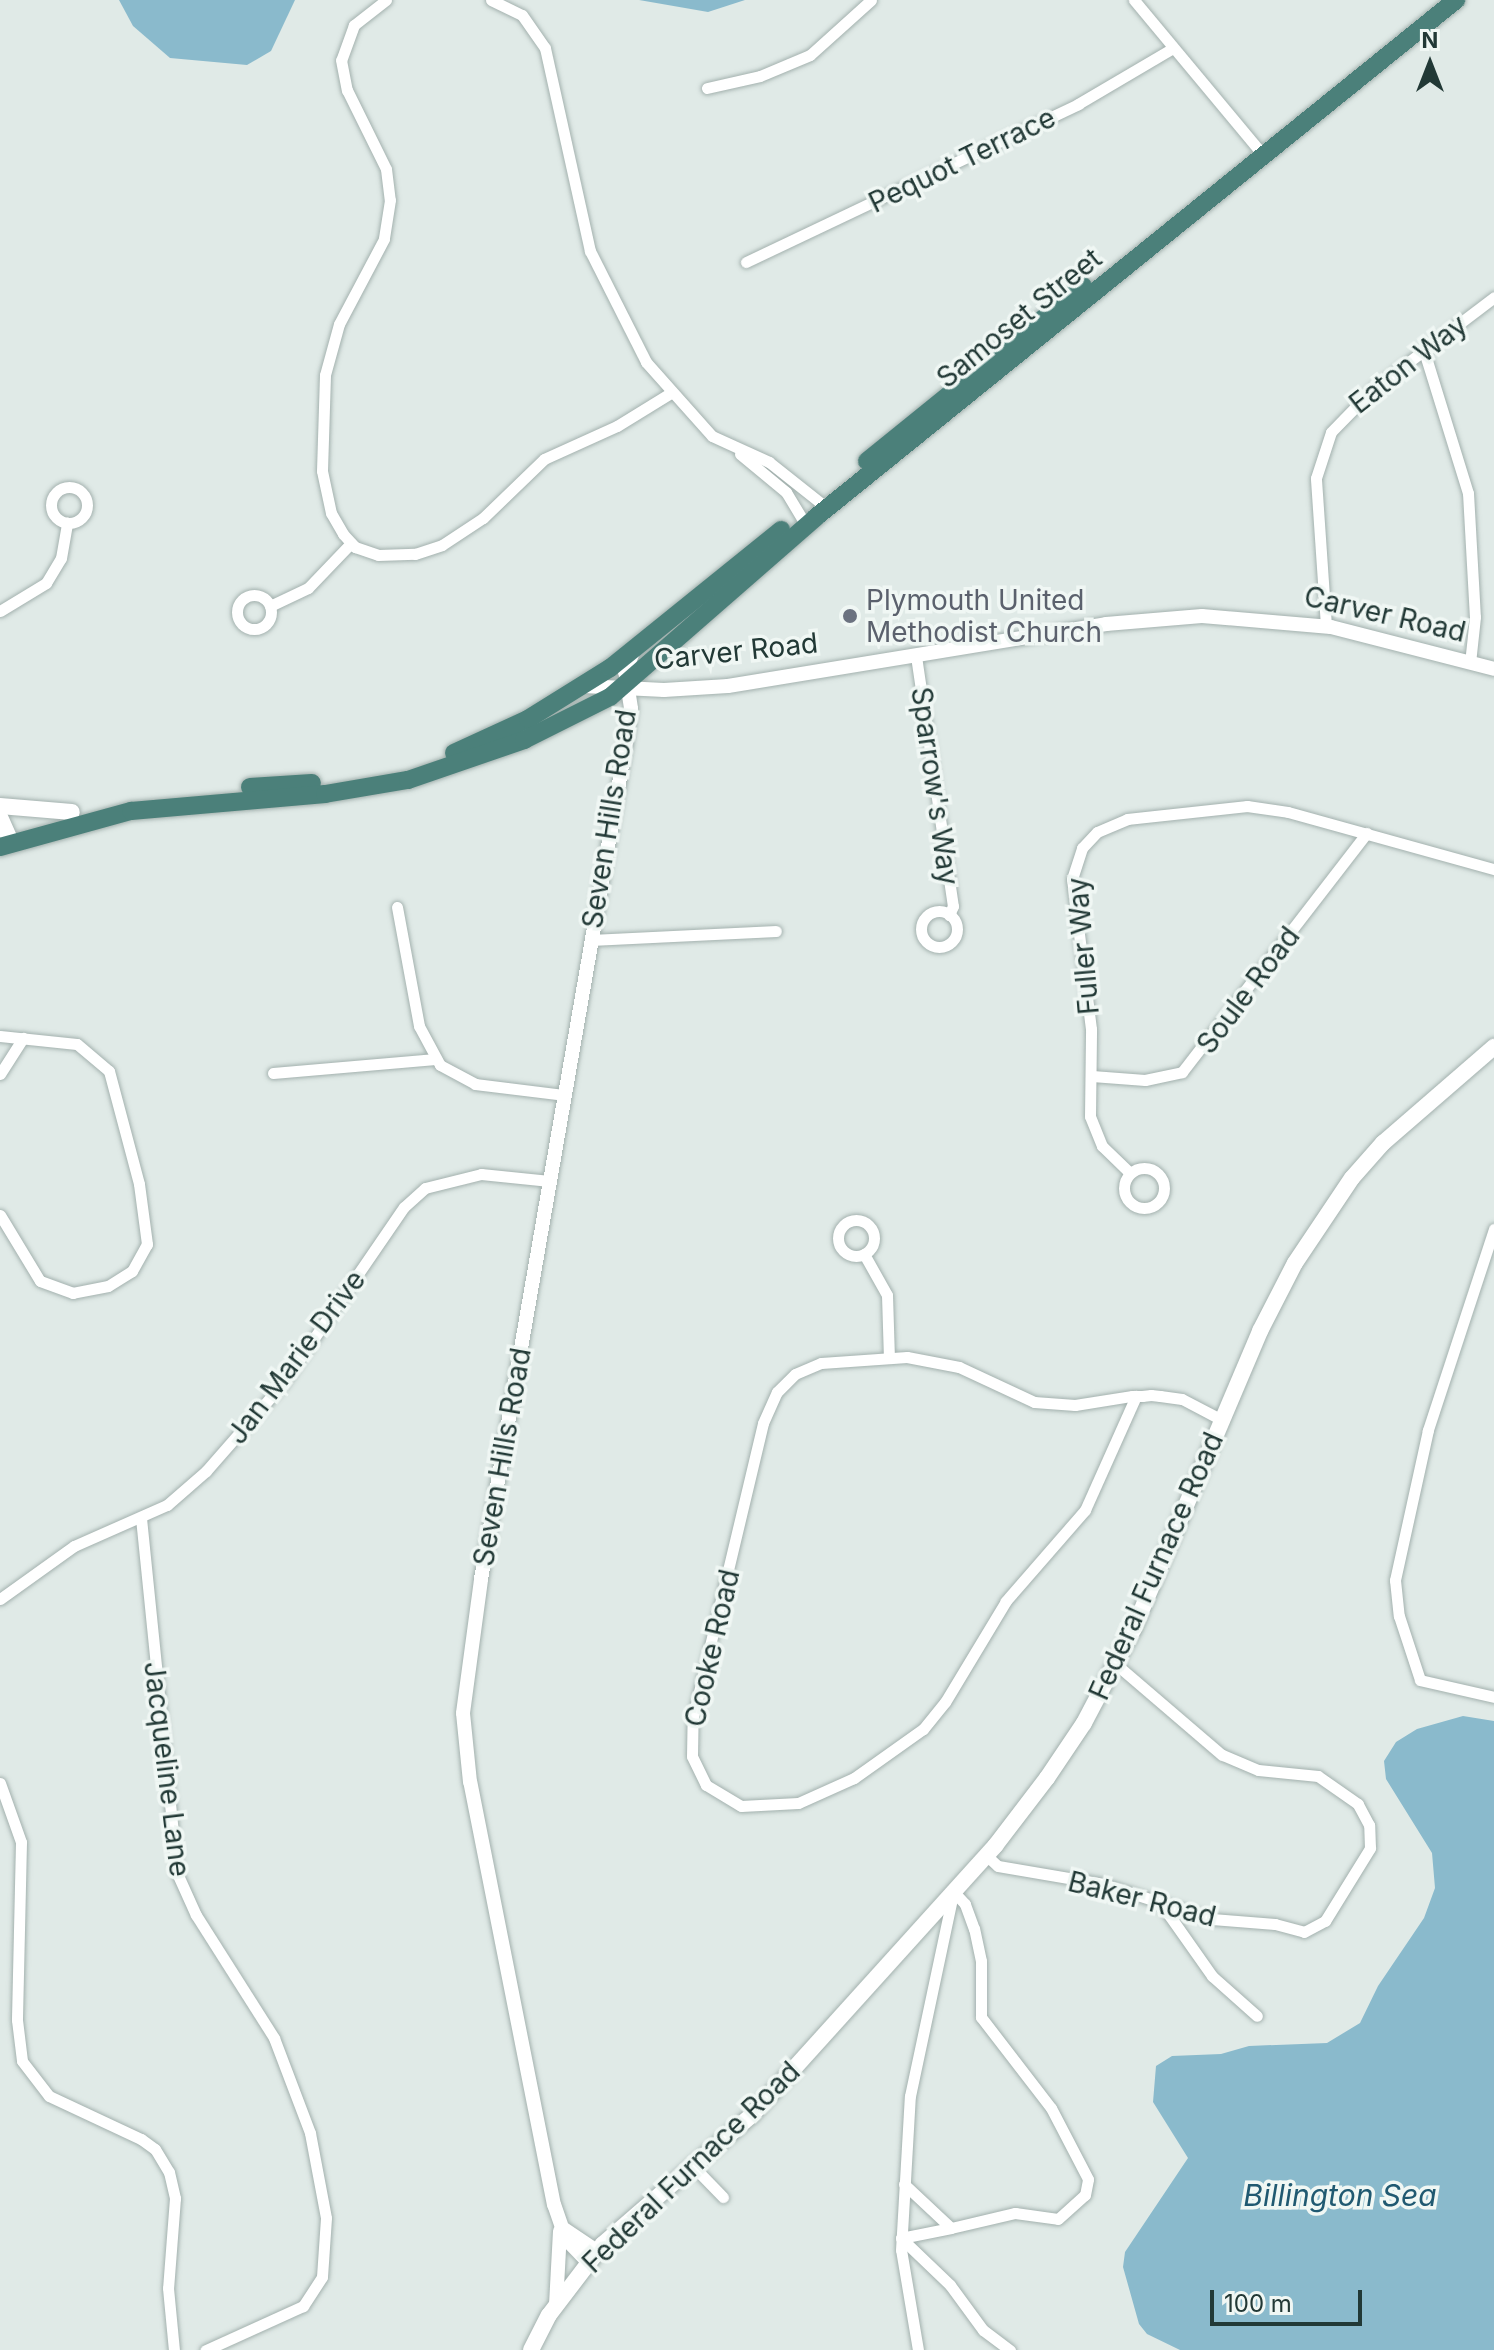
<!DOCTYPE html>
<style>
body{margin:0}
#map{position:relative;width:1494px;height:2350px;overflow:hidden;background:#e0eae7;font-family:Inter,sans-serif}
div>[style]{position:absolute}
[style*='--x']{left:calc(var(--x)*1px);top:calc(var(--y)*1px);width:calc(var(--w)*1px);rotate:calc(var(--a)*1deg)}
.water>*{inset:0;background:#8abacc}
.roads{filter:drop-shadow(0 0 2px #a3b1ae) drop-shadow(0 0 2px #a3b1ae)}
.minor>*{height:11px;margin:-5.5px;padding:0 5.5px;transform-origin:5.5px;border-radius:5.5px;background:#fff}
.minor>.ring{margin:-5.5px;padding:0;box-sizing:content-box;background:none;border:11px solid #fff;border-radius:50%}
.tertiary>*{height:14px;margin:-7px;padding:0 7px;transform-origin:7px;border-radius:7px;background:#fff}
.secondary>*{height:16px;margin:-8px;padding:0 8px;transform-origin:8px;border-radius:8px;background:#fff}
.trunk>*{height:18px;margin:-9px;padding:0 9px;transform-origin:9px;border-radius:9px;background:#4b807a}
.dots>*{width:22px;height:22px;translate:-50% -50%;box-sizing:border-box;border:4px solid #f0f7f4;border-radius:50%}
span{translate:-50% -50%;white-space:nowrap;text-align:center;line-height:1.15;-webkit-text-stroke:7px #f0f7f4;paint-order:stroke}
.street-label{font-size:28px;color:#223936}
.worship-label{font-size:28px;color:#5b616d}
.left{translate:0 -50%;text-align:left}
.water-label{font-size:30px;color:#205971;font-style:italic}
.north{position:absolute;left:1390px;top:24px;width:80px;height:80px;-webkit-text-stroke:6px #f0f7f4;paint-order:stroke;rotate:0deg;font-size:22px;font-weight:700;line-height:32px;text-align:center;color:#223936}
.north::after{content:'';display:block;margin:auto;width:28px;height:36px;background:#223936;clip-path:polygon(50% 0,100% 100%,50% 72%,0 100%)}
.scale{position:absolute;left:1210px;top:2290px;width:152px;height:36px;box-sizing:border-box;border:4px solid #223936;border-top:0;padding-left:10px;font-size:24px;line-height:28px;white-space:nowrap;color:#223936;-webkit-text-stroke:6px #f0f7f4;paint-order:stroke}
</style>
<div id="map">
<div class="water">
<div style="clip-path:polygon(119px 0,295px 0,271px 51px,247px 65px,170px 58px,133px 26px)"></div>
<div style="clip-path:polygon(639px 0,745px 0,708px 12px)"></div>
<div style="clip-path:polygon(1463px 1716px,1494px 1721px,1494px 2350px,1180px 2350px,1147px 2334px,1139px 2324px,1123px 2267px,1125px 2252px,1188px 2158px,1153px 2102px,1156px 2066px,1172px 2056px,1221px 2054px,1249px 2046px,1327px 2043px,1360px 2023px,1378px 1986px,1424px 1918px,1435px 1888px,1432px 1853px,1386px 1779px,1384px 1761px,1396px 1742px,1417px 1729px)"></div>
</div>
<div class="roads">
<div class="minor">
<div style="--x:386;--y:0;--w:41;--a:142"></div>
<div style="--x:354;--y:25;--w:37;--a:110"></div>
<div style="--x:341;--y:60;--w:31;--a:79"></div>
<div style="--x:347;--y:90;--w:88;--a:63.7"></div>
<div style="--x:386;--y:169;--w:31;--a:83"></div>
<div style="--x:390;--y:200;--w:39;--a:99"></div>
<div style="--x:384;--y:239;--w:96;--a:117.9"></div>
<div style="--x:339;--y:324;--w:53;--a:105.4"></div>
<div style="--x:325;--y:375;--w:96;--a:91.8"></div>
<div style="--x:322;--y:471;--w:43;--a:77.9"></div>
<div style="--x:331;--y:513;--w:24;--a:60"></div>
<div style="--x:343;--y:534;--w:18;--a:47"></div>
<div style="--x:355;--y:547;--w:24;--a:19"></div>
<div style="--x:378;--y:555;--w:37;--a:-2"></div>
<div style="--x:415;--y:554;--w:28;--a:-18"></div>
<div style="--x:442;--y:545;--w:49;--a:-33.4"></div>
<div style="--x:483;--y:518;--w:85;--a:-44"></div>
<div style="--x:544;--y:459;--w:80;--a:-24.3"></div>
<div style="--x:617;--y:426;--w:61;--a:-31.6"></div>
<div style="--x:491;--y:0;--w:34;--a:26"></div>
<div style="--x:522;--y:15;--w:40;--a:55.1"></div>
<div style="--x:545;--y:48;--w:208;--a:77.5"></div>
<div style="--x:590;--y:251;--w:124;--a:63.2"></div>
<div style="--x:646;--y:362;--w:99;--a:48.3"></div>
<div style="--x:712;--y:436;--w:63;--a:24.5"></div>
<div style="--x:769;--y:462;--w:74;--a:38.4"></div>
<div style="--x:1134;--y:0;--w:204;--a:50.2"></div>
<div style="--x:707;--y:88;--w:54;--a:-12.8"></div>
<div style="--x:760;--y:76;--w:54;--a:-22.8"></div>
<div style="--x:810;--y:55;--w:82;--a:-42"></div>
<div style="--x:746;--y:262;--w:368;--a:-25.4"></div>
<div style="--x:1078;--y:104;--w:110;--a:-30.5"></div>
<div style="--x:1424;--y:351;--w:149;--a:72.8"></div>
<div style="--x:1468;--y:493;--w:124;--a:86.8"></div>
<div style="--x:1475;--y:617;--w:46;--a:96.2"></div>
<div style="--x:740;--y:454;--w:60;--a:39.6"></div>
<div style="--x:786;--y:492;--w:39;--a:59"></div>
<div class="ring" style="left:51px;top:487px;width:25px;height:25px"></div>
<div class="ring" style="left:237px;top:595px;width:23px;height:23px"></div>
<div style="--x:270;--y:606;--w:42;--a:-25.3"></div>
<div style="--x:308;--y:588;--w:62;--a:-46.3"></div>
<div style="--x:0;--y:611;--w:54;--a:-31.3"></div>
<div style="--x:46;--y:583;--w:29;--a:-59"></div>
<div style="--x:61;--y:558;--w:36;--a:-80"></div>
<div style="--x:1326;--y:626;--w:148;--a:-93.9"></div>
<div style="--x:1316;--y:478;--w:48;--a:-71.9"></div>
<div style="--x:1331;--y:432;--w:60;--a:-45.7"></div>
<div style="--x:1373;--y:389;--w:152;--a:-37.2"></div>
<div style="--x:916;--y:656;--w:253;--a:81.6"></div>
<div style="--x:953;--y:906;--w:10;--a:114"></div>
<div style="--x:397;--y:907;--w:121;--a:79.5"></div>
<div style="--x:419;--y:1026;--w:44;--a:61.7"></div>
<div style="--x:440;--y:1065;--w:40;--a:28"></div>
<div style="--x:475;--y:1084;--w:91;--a:7"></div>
<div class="ring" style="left:921px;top:911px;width:25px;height:25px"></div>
<div style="--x:591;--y:940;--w:185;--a:-2.8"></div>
<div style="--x:0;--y:1036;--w:77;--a:5.9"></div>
<div style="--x:77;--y:1044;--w:42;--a:40.2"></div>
<div style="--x:109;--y:1071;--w:117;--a:75.1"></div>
<div style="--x:139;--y:1184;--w:61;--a:82.4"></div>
<div style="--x:147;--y:1244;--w:31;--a:119"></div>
<div style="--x:132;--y:1271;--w:28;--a:148"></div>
<div style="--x:108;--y:1286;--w:36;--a:169"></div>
<div style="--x:73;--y:1293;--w:35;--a:-160"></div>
<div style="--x:40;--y:1281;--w:77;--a:-121.2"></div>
<div style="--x:273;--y:1073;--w:163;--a:-4.9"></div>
<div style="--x:0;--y:1074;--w:43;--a:-57.4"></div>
<div style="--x:1092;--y:1076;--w:53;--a:4.3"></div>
<div style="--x:1145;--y:1080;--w:38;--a:-12"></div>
<div style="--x:1182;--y:1072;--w:302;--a:-52.3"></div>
<div class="ring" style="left:1124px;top:1168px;width:29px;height:29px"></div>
<div style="--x:1130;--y:1173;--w:39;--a:-136"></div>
<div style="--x:1102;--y:1146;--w:32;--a:-112"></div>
<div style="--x:1090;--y:1116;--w:87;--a:-89.3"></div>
<div style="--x:1091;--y:1029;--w:151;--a:-97.2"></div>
<div style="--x:1072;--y:879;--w:33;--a:-72"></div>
<div style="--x:1082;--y:848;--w:22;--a:-47"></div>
<div style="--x:1097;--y:832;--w:33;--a:-23"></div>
<div style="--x:1127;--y:819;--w:121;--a:-6.2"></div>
<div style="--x:1247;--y:806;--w:41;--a:8.3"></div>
<div style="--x:1288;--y:812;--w:214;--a:15.5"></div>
<div class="ring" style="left:838px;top:1220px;width:25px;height:25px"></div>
<div style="--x:1494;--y:1229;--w:212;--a:108.2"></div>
<div style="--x:1428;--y:1430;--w:154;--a:102.4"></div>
<div style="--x:1395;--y:1580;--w:36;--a:84"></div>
<div style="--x:1399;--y:1616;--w:67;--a:71.8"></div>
<div style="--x:1420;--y:1680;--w:76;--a:12.9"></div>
<div style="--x:864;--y:1254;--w:47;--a:60.7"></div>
<div style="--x:887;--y:1295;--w:62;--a:88.2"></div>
<div style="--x:1136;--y:1396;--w:125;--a:114.1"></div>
<div style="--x:1085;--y:1510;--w:121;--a:131"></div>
<div style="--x:1006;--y:1601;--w:118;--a:121.1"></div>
<div style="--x:945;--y:1702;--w:35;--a:129"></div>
<div style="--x:923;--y:1729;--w:85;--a:144.6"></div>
<div style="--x:854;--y:1778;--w:61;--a:155.9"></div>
<div style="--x:798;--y:1803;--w:57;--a:177"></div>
<div style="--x:741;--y:1806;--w:41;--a:-149"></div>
<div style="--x:706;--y:1785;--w:32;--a:-116"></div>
<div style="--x:692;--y:1756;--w:39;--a:-89"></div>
<div style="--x:693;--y:1717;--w:302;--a:-76.6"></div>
<div style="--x:763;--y:1423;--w:34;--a:-66"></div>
<div style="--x:777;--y:1392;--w:25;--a:-45"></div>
<div style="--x:795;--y:1374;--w:28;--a:-23"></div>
<div style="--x:821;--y:1363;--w:86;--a:-4"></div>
<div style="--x:907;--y:1357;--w:53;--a:10.9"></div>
<div style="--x:959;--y:1367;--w:83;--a:25"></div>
<div style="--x:1034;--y:1402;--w:41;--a:4.2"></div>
<div style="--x:1075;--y:1405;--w:58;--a:-9"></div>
<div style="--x:1132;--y:1396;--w:10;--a:0"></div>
<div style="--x:1142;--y:1396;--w:9;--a:-6"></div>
<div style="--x:1151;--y:1395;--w:9;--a:6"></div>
<div style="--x:1160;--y:1396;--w:22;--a:8"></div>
<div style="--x:1182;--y:1399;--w:45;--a:27.7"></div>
<div style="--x:141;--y:1518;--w:357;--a:84.2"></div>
<div style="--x:177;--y:1873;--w:46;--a:65.7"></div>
<div style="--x:196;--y:1915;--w:146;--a:57.6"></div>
<div style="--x:274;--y:2038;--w:102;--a:69.2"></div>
<div style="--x:310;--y:2133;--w:86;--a:79.3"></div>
<div style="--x:326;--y:2218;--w:59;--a:93.9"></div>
<div style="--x:322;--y:2277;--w:35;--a:123"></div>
<div style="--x:303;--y:2306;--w:107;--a:155.6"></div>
<div style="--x:0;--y:1599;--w:91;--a:-35.6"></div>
<div style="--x:74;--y:1546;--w:102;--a:-23.8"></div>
<div style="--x:167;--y:1505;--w:52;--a:-41.1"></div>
<div style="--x:206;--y:1471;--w:118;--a:-48.8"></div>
<div style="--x:284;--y:1382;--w:212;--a:-55.6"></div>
<div style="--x:404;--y:1207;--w:28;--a:-42"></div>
<div style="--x:425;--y:1188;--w:58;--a:-14"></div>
<div style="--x:481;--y:1174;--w:69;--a:5.8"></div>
<div style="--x:0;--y:1783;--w:63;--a:70.4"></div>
<div style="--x:21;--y:1842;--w:178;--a:91.3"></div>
<div style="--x:17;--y:2020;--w:41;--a:83"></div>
<div style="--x:22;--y:2061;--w:44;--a:52.4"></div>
<div style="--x:49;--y:2096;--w:102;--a:25.1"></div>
<div style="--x:141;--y:2139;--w:17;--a:36"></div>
<div style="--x:155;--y:2149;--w:27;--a:59"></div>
<div style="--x:169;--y:2172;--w:27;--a:77"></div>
<div style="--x:175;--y:2198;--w:90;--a:94.4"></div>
<div style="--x:168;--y:2288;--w:62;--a:84.5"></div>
<div style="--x:986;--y:1855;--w:16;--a:43"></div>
<div style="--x:998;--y:1866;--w:107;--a:9.7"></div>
<div style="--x:1103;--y:1884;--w:114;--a:17.8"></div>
<div style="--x:1212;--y:1919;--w:63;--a:4.5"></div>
<div style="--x:1275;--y:1924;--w:30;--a:15"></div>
<div style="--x:1304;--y:1932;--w:24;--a:-28"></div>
<div style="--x:1325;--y:1921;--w:86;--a:-58.3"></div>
<div style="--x:1370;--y:1848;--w:23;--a:-92"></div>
<div style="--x:1369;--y:1825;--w:24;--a:-118"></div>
<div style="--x:1358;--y:1804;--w:49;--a:-145"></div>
<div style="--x:1318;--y:1776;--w:60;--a:-174.3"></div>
<div style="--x:1258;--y:1770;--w:39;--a:-157"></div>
<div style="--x:1222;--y:1755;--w:140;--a:-139.4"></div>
<div style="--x:1162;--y:1905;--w:87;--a:54.8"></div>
<div style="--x:1212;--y:1976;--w:60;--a:41.6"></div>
<div style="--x:691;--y:2164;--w:46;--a:45.9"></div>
<div style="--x:904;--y:2184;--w:64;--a:43.1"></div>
<div style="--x:951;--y:2228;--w:66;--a:-13.2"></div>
<div style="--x:1015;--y:2213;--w:43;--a:7.9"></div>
<div style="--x:1058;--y:2219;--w:36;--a:-42"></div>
<div style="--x:1085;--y:2195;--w:16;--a:-79"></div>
<div style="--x:1088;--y:2179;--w:80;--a:-117.5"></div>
<div style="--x:1051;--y:2108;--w:115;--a:-127.6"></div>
<div style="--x:981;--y:2017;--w:56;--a:-90"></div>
<div style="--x:981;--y:1961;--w:33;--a:-102"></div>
<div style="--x:974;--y:1929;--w:27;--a:-110"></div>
<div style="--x:965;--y:1904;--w:16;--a:-133"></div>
<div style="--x:951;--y:2228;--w:51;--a:168.7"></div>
<div style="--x:901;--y:2238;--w:68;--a:43.8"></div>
<div style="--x:950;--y:2285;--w:56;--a:53.7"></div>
<div style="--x:983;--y:2330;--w:34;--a:37"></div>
<div style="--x:918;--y:2350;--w:101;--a:-99.6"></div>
<div style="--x:901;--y:2250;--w:154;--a:-86.7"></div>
<div style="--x:910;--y:2096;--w:207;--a:-78"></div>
</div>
<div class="tertiary">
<div style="--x:584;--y:686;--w:80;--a:2.9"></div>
<div style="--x:664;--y:690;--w:64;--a:-3.6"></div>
<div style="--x:728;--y:686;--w:383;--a:-9.3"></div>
<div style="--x:1106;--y:624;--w:96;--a:-4.8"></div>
<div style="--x:1202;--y:616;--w:129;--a:4.9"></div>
<div style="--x:1331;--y:627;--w:168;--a:14.4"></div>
<div style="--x:564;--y:2229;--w:40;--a:34"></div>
<div style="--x:588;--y:2262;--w:32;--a:-134"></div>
<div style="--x:566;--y:2239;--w:36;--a:-109"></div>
<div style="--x:554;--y:2205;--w:431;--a:-101.2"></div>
<div style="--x:470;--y:1782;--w:69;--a:-95.8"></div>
<div style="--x:463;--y:1713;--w:135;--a:-82.3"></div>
<div style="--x:481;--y:1579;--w:842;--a:-80.16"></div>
<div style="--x:625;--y:749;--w:41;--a:-81.7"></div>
<div style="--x:631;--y:708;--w:36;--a:-99"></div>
<div style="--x:625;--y:672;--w:22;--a:-68"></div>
<div style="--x:556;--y:2305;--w:74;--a:-86.9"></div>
</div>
<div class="secondary">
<div style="--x:0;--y:806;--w:72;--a:4.8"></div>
<div style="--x:0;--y:817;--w:27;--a:66"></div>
<div style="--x:531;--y:2350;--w:39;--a:-63"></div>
<div style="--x:549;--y:2315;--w:89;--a:-52.7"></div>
<div style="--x:603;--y:2244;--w:197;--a:-40.9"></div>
<div style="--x:752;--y:2115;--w:363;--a:-47.9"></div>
<div style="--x:995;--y:1846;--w:86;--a:-52.6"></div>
<div style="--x:1047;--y:1778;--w:66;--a:-56.1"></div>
<div style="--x:1084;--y:1723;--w:107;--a:-62.2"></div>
<div style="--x:1134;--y:1628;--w:323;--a:-67"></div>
<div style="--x:1260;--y:1331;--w:76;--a:-62.8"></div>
<div style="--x:1295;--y:1263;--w:102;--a:-56.2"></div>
<div style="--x:1352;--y:1178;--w:47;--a:-48.5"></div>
<div style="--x:1383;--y:1143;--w:147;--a:-40.9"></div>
</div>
<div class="trunk">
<div style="--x:867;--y:461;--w:278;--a:-39"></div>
<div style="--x:454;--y:753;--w:81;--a:-24.7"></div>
<div style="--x:528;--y:719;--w:97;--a:-31.9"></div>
<div style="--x:610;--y:668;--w:220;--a:-38.9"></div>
<div style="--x:250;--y:787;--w:62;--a:-3.7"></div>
<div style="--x:0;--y:847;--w:136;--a:-15.4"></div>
<div style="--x:131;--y:811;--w:195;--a:-5"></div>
<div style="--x:325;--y:794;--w:84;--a:-9.6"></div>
<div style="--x:408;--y:780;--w:123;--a:-19"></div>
<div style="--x:524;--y:740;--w:96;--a:-26.6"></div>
<div style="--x:610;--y:697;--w:274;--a:-41.1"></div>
<div style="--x:816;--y:517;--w:823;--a:-38.93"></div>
</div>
</div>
<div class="dots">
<div style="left:850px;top:616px;background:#6b7280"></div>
</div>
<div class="street-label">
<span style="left:962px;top:160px;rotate:-26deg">Pequot Terrace</span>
<span style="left:1019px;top:318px;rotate:-39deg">Samoset Street</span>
<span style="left:1408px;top:364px;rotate:-38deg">Eaton Way</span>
<span style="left:1385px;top:614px;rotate:13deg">Carver Road</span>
<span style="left:736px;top:651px;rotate:-6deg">Carver Road</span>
<span style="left:935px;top:786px;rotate:82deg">Sparrow's Way</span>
<span style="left:609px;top:819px;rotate:-81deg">Seven Hills Road</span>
<span style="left:1083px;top:946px;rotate:-95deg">Fuller Way</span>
<span style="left:1248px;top:990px;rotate:-53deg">Soule Road</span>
<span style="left:296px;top:1357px;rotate:-53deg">Jan Marie Drive</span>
<span style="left:502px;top:1457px;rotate:-80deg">Seven Hills Road</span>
<span style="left:1156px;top:1566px;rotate:-66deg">Federal Furnace Road</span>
<span style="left:712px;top:1648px;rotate:-77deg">Cooke Road</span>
<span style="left:167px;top:1769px;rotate:83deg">Jacqueline Lane</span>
<span style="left:1142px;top:1899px;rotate:14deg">Baker Road</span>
<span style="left:691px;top:2167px;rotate:-44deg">Federal Furnace Road</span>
</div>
<div class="worship-label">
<span class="left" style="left:866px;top:616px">Plymouth United<br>Methodist Church</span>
</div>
<div class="water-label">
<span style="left:1340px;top:2195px">Billington Sea</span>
</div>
<div class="north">N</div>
<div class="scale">100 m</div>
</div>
